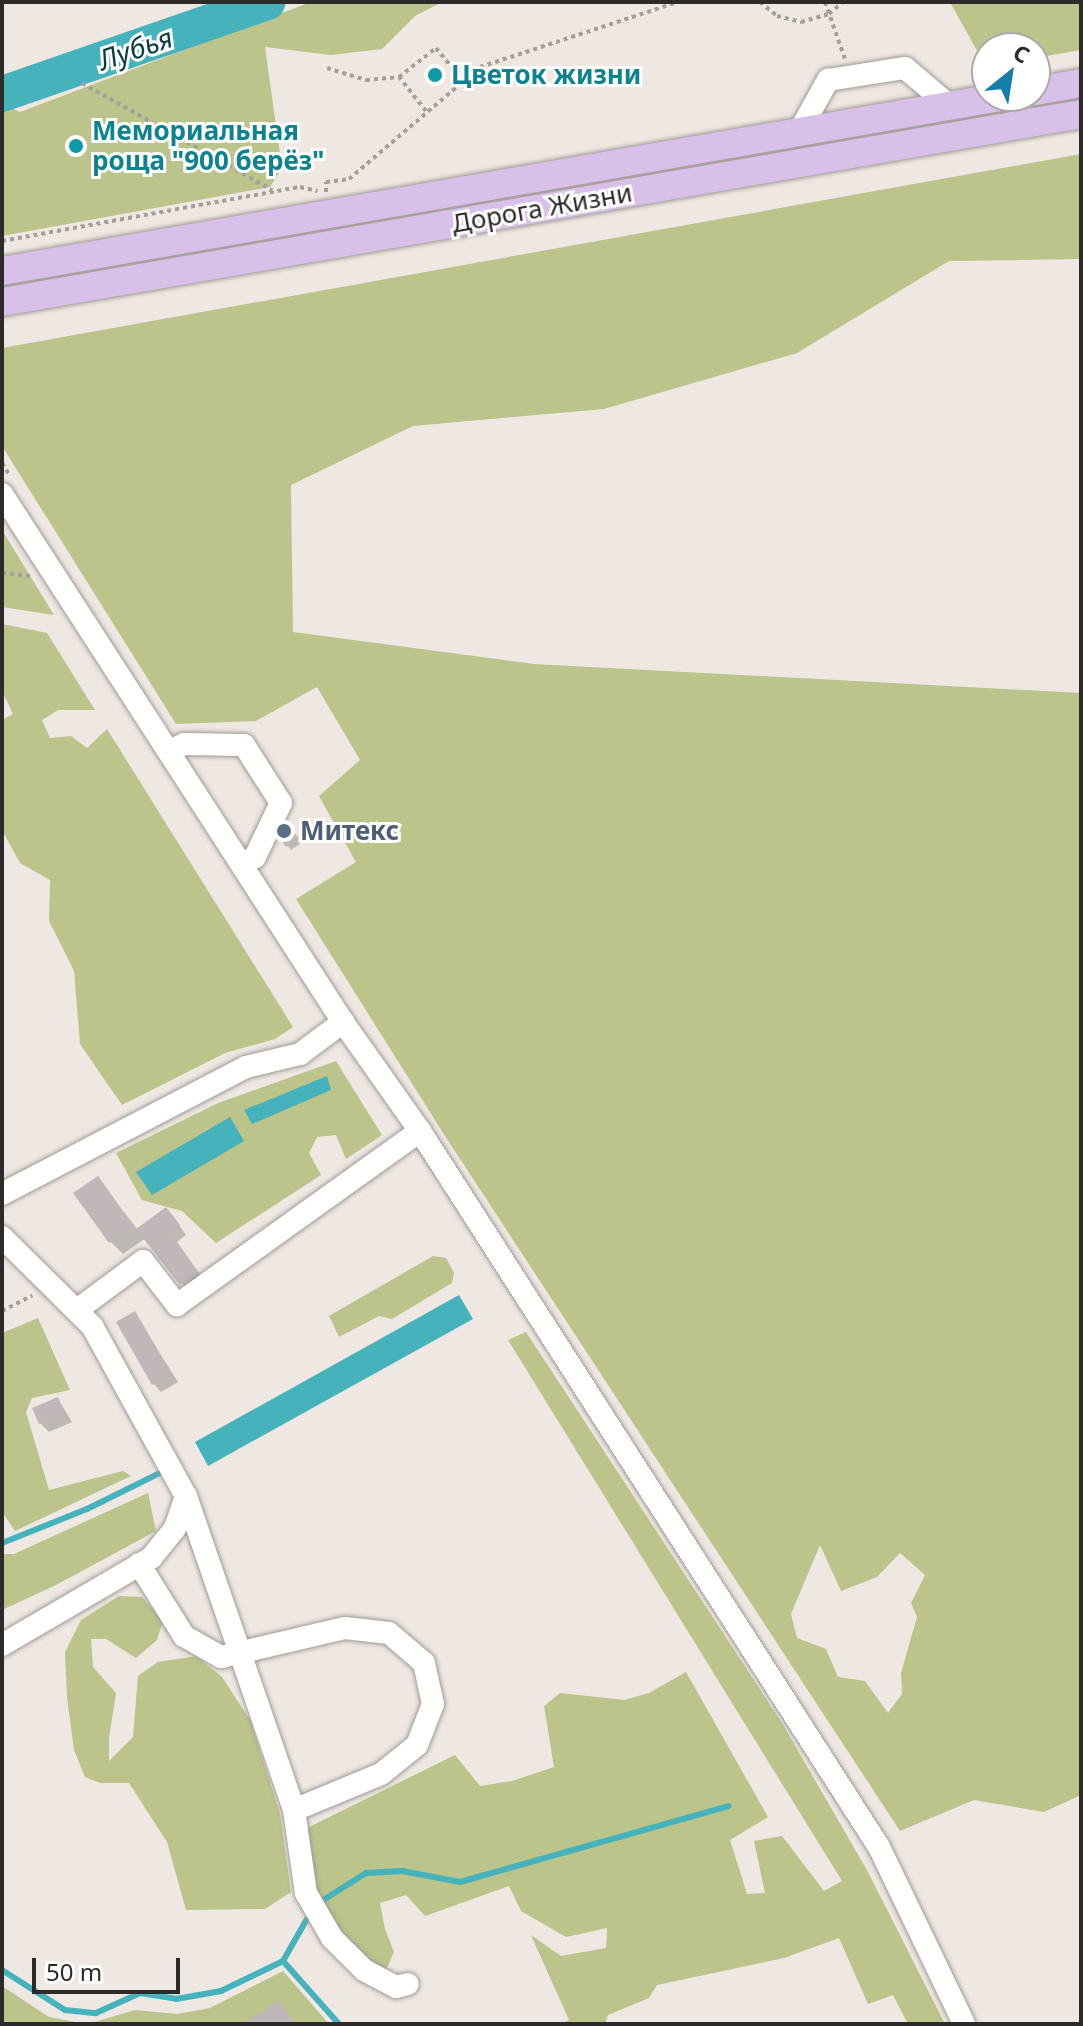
<!DOCTYPE html>
<meta charset="utf-8">
<style>
body{margin:0}
#map{position:relative;width:1083px;height:2026px;overflow:hidden;background:#eee7e2;font-family:"Noto Sans",sans-serif}
div>[style]{position:absolute}
[style*='--x']{left:calc(var(--x)*1px);top:calc(var(--y)*1px);width:calc(var(--w)*1px);rotate:calc(var(--a)*1deg)}
.green>*{inset:0;background:#bbc48a}
.water>*{inset:0;background:#46b2bb}
.shadow>*{inset:0;background:#0003}
.stream>*{height:6px;margin:-3px;padding:0 3px;transform-origin:3px;border-radius:3px;background:#46b2bb}
.river>*{height:36px;margin:-18px;padding:0 18px;transform-origin:18px;border-radius:18px;background:#46b2bb}
.building>*{inset:0;background:#bfb7b9}
.path>*{height:4px;margin-top:-2px;transform-origin:0;background:repeating-linear-gradient(90deg,#a49f9b 0 4px,transparent 0 8px)}
.roads{filter:drop-shadow(0 0 2px #a19a96) drop-shadow(0 0 2px #a19a96)}
.minor>*{height:22px;margin:-11px;padding:0 11px;transform-origin:11px;border-radius:11px;background:#fff}
.major>*{height:28px;margin:-14px;padding:0 14px;transform-origin:14px;border-radius:14px;background:#d9c0e8}
.dots>*{width:22px;height:22px;translate:-50% -50%;box-sizing:border-box;border:4px solid #fff;border-radius:50%}
span{translate:-50% -50%;white-space:nowrap;text-align:center;line-height:1.15;-webkit-text-stroke:6px #fff;paint-order:stroke}
.culture-label{font-size:26px;color:#0d838f;font-weight:700}
.left{translate:0 -50%;text-align:left}
.street-label{font-size:26px;color:#2d2b29}
.service-label{font-size:26px;color:#4e5e75;font-weight:700}
.water-label{font-size:28px;color:#093c40;font-style:italic}
.frame{position:absolute;inset:0;border:4px solid #2d2b29;pointer-events:none}
.north{position:absolute;left:971px;top:32px;width:80px;height:80px;box-sizing:border-box;background:#fff;border:2px solid #abaaa9;border-radius:50%;rotate:30deg;font-size:22px;font-weight:700;line-height:32px;text-align:center;color:#2d2b29}
.north::after{content:'';display:block;margin:auto;width:28px;height:36px;background:#157ea8;clip-path:polygon(50% 0,100% 100%,50% 72%,0 100%)}
.scale{position:absolute;left:32px;top:1958px;width:148px;height:36px;box-sizing:border-box;border:4px solid #2d2b29;border-top:0;padding-left:10px;font-size:24px;line-height:28px;white-space:nowrap;color:#2d2b29;-webkit-text-stroke:6px #fff;paint-order:stroke}
</style>
<div id="map">
<div class="green">
<div style="clip-path:polygon(311px 2px,442px 2px,415px 16px,382px 49px,331px 55px,265px 47px,282px 168px,270px 187px,2px 236px,2px 104px,20px 112px)"></div>
<div style="clip-path:polygon(950px 2px,1081px 2px,1081px 50px,1035px 58px,1035px 48px,987px 48px,986px 67px)"></div>
<div style="clip-path:polygon(evenodd,1081px 154px,1081px 259px,949px 261px,797px 353px,604px 409px,413px 426px,291px 485px,293px 632px,534px 664px,1081px 693px,1081px 1795px,1044px 1812px,974px 1800px,900px 1831px,445px 1136px,296px 899px,356px 862px,319px 796px,360px 760px,317px 687px,256px 721px,176px 724px,2px 446px,2px 348px,1081px 154px,820px 1545px,841px 1591px,877px 1577px,900px 1553px,925px 1575px,911px 1603px,917px 1617px,901px 1673px,902px 1694px,888px 1713px,865px 1681px,838px 1677px,826px 1649px,797px 1638px,791px 1614px,820px 1545px)"></div>
<div style="clip-path:polygon(2px 530px,54px 615px,2px 607px)"></div>
<div style="clip-path:polygon(2px 624px,47px 633px,95px 710px,58px 710px,42px 720px,50px 738px,71px 736px,87px 748px,107px 729px,293px 1027px,275px 1039px,225px 1053px,122px 1105px,80px 1044px,74px 971px,49px 921px,50px 880px,20px 863px,2px 830px,2px 720px,13px 714px,2px 691px)"></div>
<div style="clip-path:polygon(336px 1061px,382px 1135px,346px 1159px,336px 1135px,317px 1137px,309px 1153px,321px 1175px,216px 1243px,182px 1211px,142px 1200px,116px 1153px,218px 1103px)"></div>
<div style="clip-path:polygon(433px 1256px,446px 1258px,454px 1273px,452px 1283px,392px 1319px,379px 1316px,339px 1337px,329px 1316px)"></div>
<div style="clip-path:polygon(38px 1318px,70px 1390px,32px 1398px,26px 1412px,49px 1490px,123px 1471px,131px 1476px,15px 1531px,2px 1512px,2px 1333px)"></div>
<div style="clip-path:polygon(526px 1332px,782px 1723px,868px 1872px,945px 2024px,908px 2024px,893px 1995px,868px 2004px,839px 1938px,784px 1958px,657px 1985px,649px 1998px,608px 2015px,605px 2024px,559px 2024px,569px 2020px,531px 1935px,561px 1956px,606px 1948px,607px 1928px,566px 1937px,521px 1911px,509px 1886px,425px 1916px,406px 1895px,380px 1903px,385px 1929px,394px 1952px,386px 1970px,354px 1952px,315px 1893px,307px 1828px,455px 1755px,480px 1786px,512px 1781px,554px 1767px,544px 1706px,560px 1693px,624px 1700px,649px 1693px,686px 1672px,768px 1817px,730px 1840px,747px 1894px,765px 1893px,754px 1841px,782px 1836px,824px 1891px,842px 1881px,508px 1340px)"></div>
<div style="clip-path:polygon(148px 1493px,156px 1531px,56px 1585px,2px 1610px,2px 1554px,14px 1554px)"></div>
<div style="clip-path:polygon(119px 1596px,142px 1597px,163px 1621px,157px 1640px,136px 1658px,106px 1639px,91px 1639px,93px 1667px,116px 1693px,109px 1738px,109px 1761px,133px 1737px,138px 1676px,158px 1662px,196px 1656px,222px 1677px,250px 1720px,280px 1813px,291px 1892px,265px 1909px,186px 1910px,167px 1842px,129px 1783px,100px 1783px,85px 1777px,74px 1750px,67px 1698px,65px 1652px,81px 1620px)"></div>
<div style="clip-path:polygon(283px 1971px,329px 2024px,88px 2024px,135px 2010px,177px 2014px,210px 2008px)"></div>
<div style="clip-path:polygon(2px 1986px,49px 2017px,86px 2024px,2px 2024px)"></div>
</div>
<div class="water">
<div style="clip-path:polygon(327px 1076px,331px 1090px,252px 1124px,244px 1110px)"></div>
<div style="clip-path:polygon(230px 1117px,244px 1141px,152px 1195px,136px 1172px)"></div>
<div style="clip-path:polygon(459px 1295px,473px 1319px,208px 1466px,195px 1442px)"></div>
</div>
<div class="shadow">
<div style="clip-path:polygon(289px 828px,300px 844px,291px 850px,282px 838px)"></div>
<div style="clip-path:polygon(97px 1178px,138px 1230px,174px 1218px,186px 1235px,177px 1242px,205px 1281px,189px 1292px,146px 1238px,123px 1254px,110px 1241px)"></div>
<div style="clip-path:polygon(135px 1314px,178px 1382px,161px 1392px,153px 1383px)"></div>
<div style="clip-path:polygon(58px 1399px,72px 1422px,49px 1432px,40px 1423px)"></div>
</div>
<div class="stream">
<div style="--x:2;--y:1543;--w:92;--a:-21.8"></div>
<div style="--x:87;--y:1509;--w:81;--a:-26.3"></div>
<div style="--x:320;--y:1902;--w:54;--a:-32.2"></div>
<div style="--x:366;--y:1873;--w:36;--a:-3"></div>
<div style="--x:402;--y:1871;--w:59;--a:10.7"></div>
<div style="--x:460;--y:1882;--w:279;--a:-15.8"></div>
<div style="--x:283;--y:1961;--w:48;--a:-60.3"></div>
<div style="--x:2;--y:1970;--w:75;--a:32.4"></div>
<div style="--x:65;--y:2010;--w:31;--a:6"></div>
<div style="--x:96;--y:2013;--w:48;--a:-24.4"></div>
<div style="--x:140;--y:1993;--w:36;--a:9"></div>
<div style="--x:176;--y:1999;--w:46;--a:-10.1"></div>
<div style="--x:221;--y:1991;--w:69;--a:-25.8"></div>
<div style="--x:283;--y:1961;--w:84;--a:48.4"></div>
</div>
<div class="river">
<div style="--x:2;--y:94;--w:281;--a:-19.1"></div>
</div>
<div class="building">
<div style="clip-path:polygon(285px 826px,290px 826px,299px 839px,286px 847px,280px 838px)"></div>
<div style="clip-path:polygon(98px 1176px,133px 1225px,109px 1243px,73px 1193px)"></div>
<div style="clip-path:polygon(166px 1207px,180px 1225px,170px 1233px,198px 1272px,180px 1285px,136px 1229px)"></div>
<div style="clip-path:polygon(135px 1311px,171px 1373px,152px 1385px,116px 1322px)"></div>
<div style="clip-path:polygon(58px 1397px,65px 1414px,39px 1424px,32px 1408px)"></div>
<div style="clip-path:polygon(280px 2001px,294px 2024px,242px 2024px)"></div>
</div>
<div class="path">
<div style="--x:760;--y:2;--w:22;--a:39"></div>
<div style="--x:777;--y:16;--w:25;--a:14"></div>
<div style="--x:801;--y:22;--w:29;--a:-16"></div>
<div style="--x:829;--y:14;--w:18;--a:-41"></div>
<div style="--x:825;--y:2;--w:60;--a:70.7"></div>
<div style="--x:327;--y:68;--w:41;--a:17.1"></div>
<div style="--x:366;--y:80;--w:33;--a:-5"></div>
<div style="--x:82;--y:83;--w:218;--a:29.4"></div>
<div style="--x:426;--y:111;--w:43;--a:-128.5"></div>
<div style="--x:399;--y:77;--w:47;--a:-38.1"></div>
<div style="--x:436;--y:48;--w:43;--a:50.7"></div>
<div style="--x:326;--y:192;--w:10;--a:-90"></div>
<div style="--x:326;--y:182;--w:23;--a:-7"></div>
<div style="--x:349;--y:179;--w:172;--a:-40.5"></div>
<div style="--x:480;--y:67;--w:208;--a:-18.2"></div>
<div style="--x:2;--y:241;--w:303;--a:-10.3"></div>
<div style="--x:300;--y:187;--w:18;--a:13"></div>
<div style="--x:2;--y:463;--w:13;--a:58"></div>
<div style="--x:2;--y:573;--w:29;--a:6"></div>
<div style="--x:2;--y:1311;--w:34;--a:-27"></div>
</div>
<div class="roads">
<div class="minor">
<div style="--x:799;--y:132;--w:60;--a:-60.9"></div>
<div style="--x:828;--y:80;--w:78;--a:-8.9"></div>
<div style="--x:905;--y:68;--w:59;--a:40.2"></div>
<div style="--x:2;--y:494;--w:629;--a:57.14"></div>
<div style="--x:343;--y:1022;--w:133;--a:54.8"></div>
<div style="--x:420;--y:1131;--w:850;--a:57.34"></div>
<div style="--x:879;--y:1847;--w:196;--a:64.3"></div>
<div style="--x:170;--y:751;--w:16;--a:-27"></div>
<div style="--x:184;--y:744;--w:60;--a:1"></div>
<div style="--x:244;--y:745;--w:69;--a:57.5"></div>
<div style="--x:281;--y:803;--w:60;--a:115.7"></div>
<div style="--x:255;--y:857;--w:14;--a:150"></div>
<div style="--x:2;--y:1194;--w:275;--a:-27.5"></div>
<div style="--x:246;--y:1067;--w:56;--a:-13.5"></div>
<div style="--x:300;--y:1054;--w:54;--a:-36.7"></div>
<div style="--x:2;--y:1237;--w:127;--a:44.7"></div>
<div style="--x:92;--y:1326;--w:194;--a:61.1"></div>
<div style="--x:186;--y:1496;--w:332;--a:71"></div>
<div style="--x:294;--y:1810;--w:84;--a:81.8"></div>
<div style="--x:306;--y:1893;--w:52;--a:60"></div>
<div style="--x:332;--y:1938;--w:45;--a:45"></div>
<div style="--x:364;--y:1970;--w:36;--a:28"></div>
<div style="--x:396;--y:1987;--w:12;--a:-14"></div>
<div style="--x:77;--y:1310;--w:82;--a:-36.6"></div>
<div style="--x:143;--y:1261;--w:56;--a:52.3"></div>
<div style="--x:177;--y:1305;--w:299;--a:-35.6"></div>
<div style="--x:139;--y:1564;--w:85;--a:58"></div>
<div style="--x:184;--y:1636;--w:43;--a:29.6"></div>
<div style="--x:221;--y:1657;--w:127;--a:-13.2"></div>
<div style="--x:345;--y:1628;--w:44;--a:6.5"></div>
<div style="--x:389;--y:1633;--w:46;--a:40.6"></div>
<div style="--x:424;--y:1663;--w:42;--a:77.6"></div>
<div style="--x:433;--y:1704;--w:44;--a:111.3"></div>
<div style="--x:417;--y:1745;--w:46;--a:141.1"></div>
<div style="--x:381;--y:1774;--w:94;--a:157.5"></div>
<div style="--x:2;--y:1645;--w:173;--a:-30.3"></div>
<div style="--x:151;--y:1558;--w:38;--a:-51"></div>
<div style="--x:175;--y:1528;--w:34;--a:-71"></div>
</div>
<div class="major">
<div style="--x:1035;--y:91;--w:47;--a:-9.9"></div>
<div style="--x:2;--y:271;--w:1019;--a:-9.89"></div>
<div style="--x:2;--y:302;--w:1095;--a:-9.88"></div>
</div>
</div>
<div class="dots">
<div style="left:435px;top:75px;background:#0f9aa8"></div>
<div style="left:76px;top:146px;background:#0f9aa8"></div>
<div style="left:284px;top:831px;background:#5c6f8a"></div>
</div>
<div class="culture-label">
<span class="left" style="left:451px;top:75px">Цветок жизни</span>
<span class="left" style="left:92px;top:146px">Мемориальная<br>роща "900 берёз"</span>
</div>
<div class="street-label">
<span style="left:542px;top:208px;rotate:-10deg">Дорога Жизни</span>
</div>
<div class="service-label">
<span class="left" style="left:300px;top:831px">Митекс</span>
</div>
<div class="water-label">
<span style="left:135px;top:48px;rotate:-19deg">Лубья</span>
</div>
<div class="frame"></div>
<div class="north">С</div>
<div class="scale">50 m</div>
</div>
